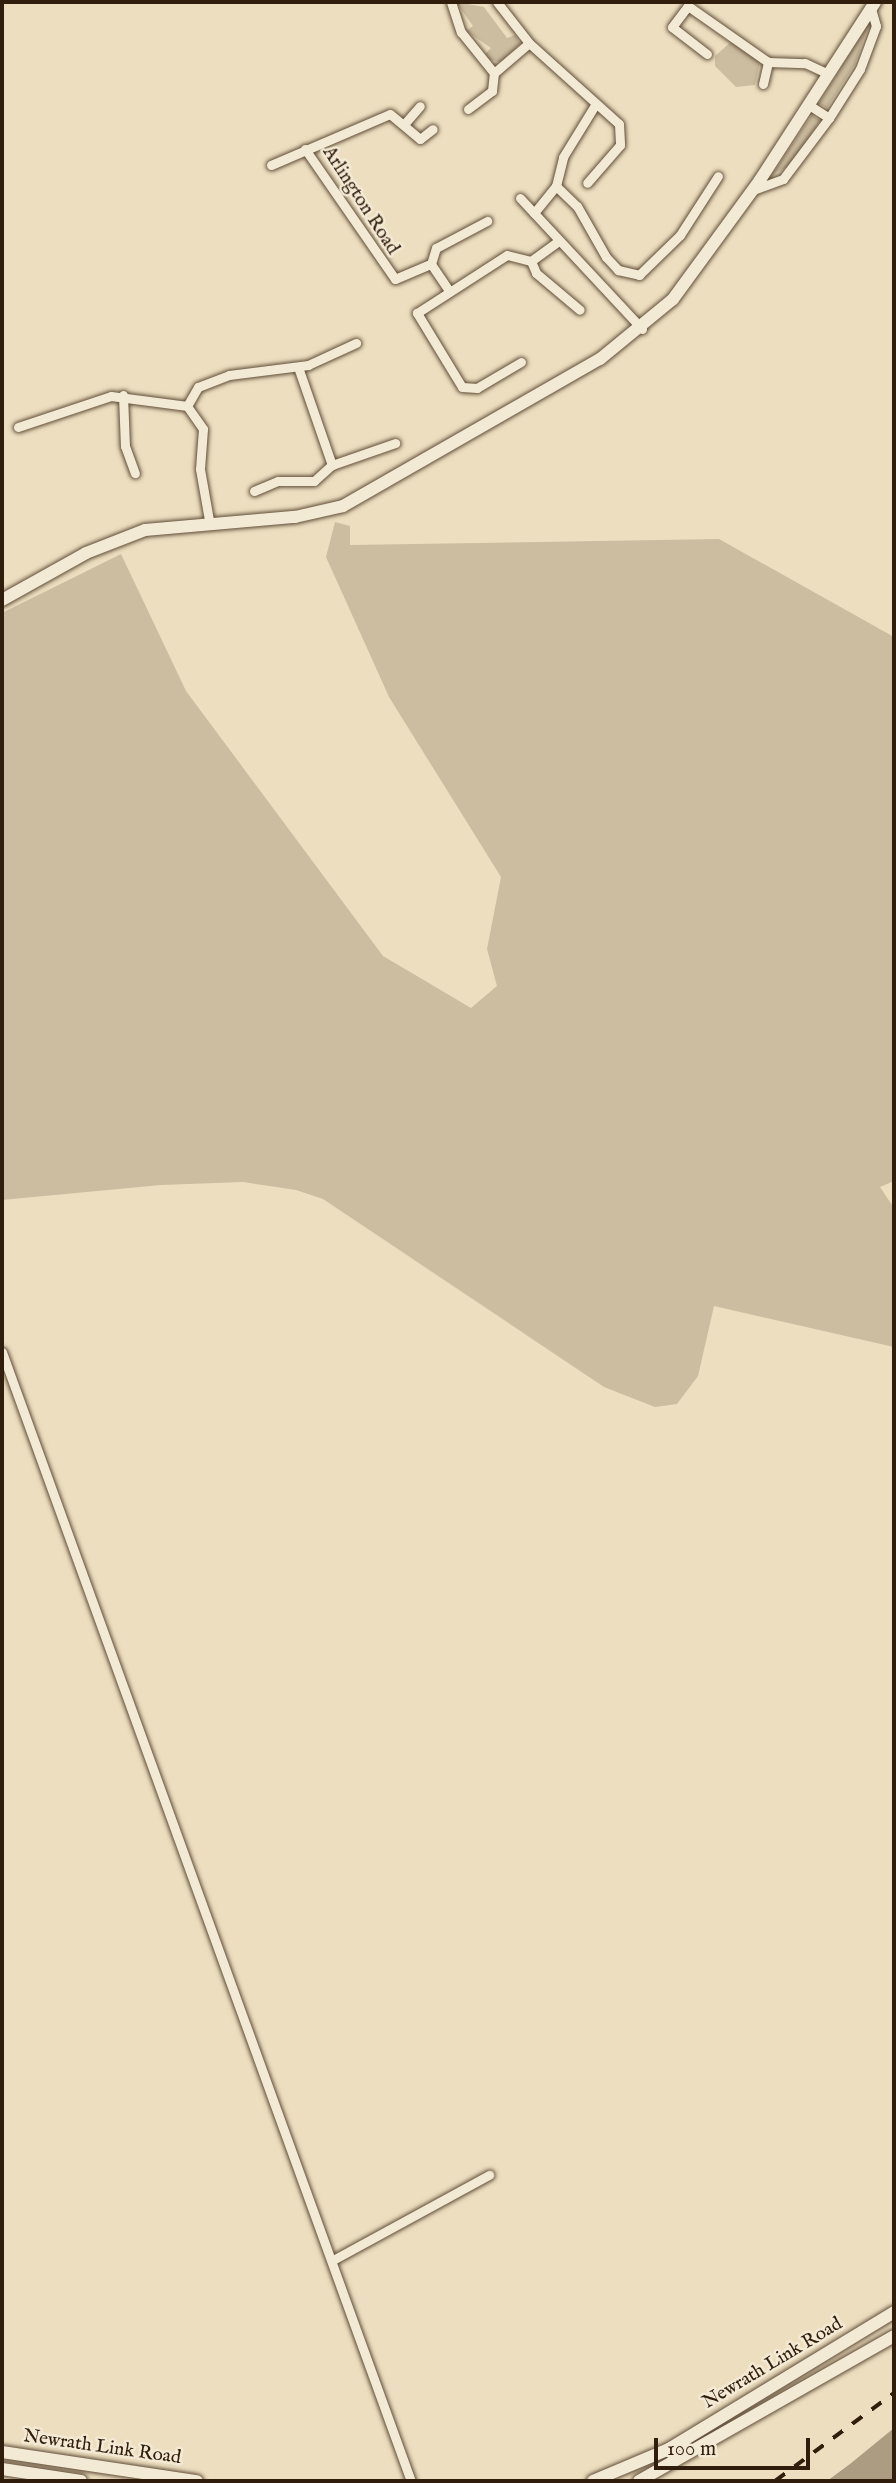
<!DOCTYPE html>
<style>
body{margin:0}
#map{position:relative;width:896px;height:2483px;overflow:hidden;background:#ecdebf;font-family:"IM FELL English",serif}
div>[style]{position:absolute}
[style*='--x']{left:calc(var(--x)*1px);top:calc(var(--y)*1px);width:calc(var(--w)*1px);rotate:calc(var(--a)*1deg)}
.green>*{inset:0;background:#ccbda0}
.water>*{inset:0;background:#ac9c82}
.roads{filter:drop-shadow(0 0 2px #604d38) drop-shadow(0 0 2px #604d38)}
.street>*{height:9px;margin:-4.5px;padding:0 4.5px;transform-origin:4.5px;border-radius:4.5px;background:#f3ead5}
.secondary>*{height:12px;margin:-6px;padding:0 6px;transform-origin:6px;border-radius:6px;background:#f3ead5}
.rail>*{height:3.5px;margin-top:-1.75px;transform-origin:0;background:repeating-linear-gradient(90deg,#311d0b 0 12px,transparent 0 24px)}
span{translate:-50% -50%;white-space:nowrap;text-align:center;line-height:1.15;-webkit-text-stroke:5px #f3ead5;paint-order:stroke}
.street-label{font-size:19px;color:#311d0b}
.frame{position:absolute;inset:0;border:4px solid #311d0b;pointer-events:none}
.scale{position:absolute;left:654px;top:2438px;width:156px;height:32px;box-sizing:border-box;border:4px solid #311d0b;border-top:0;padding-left:9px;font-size:21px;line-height:24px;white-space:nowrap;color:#311d0b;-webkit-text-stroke:5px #f3ead5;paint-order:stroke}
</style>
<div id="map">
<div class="green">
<div style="clip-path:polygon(456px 2px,484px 7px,507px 38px,515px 35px,520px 44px,500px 62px,490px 60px,485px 54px,491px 48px,466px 31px,473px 26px)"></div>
<div style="clip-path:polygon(869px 23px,855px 64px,827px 108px,819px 103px)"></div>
<div style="clip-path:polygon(732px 41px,760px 62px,755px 85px,736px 87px,715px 66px,715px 56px)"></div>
<div style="clip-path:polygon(812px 115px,820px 121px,789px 166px,772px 175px)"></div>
<div style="clip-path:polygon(335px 522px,350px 526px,350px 545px,719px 539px,894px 637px,894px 1181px,880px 1187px,894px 1208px,894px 1347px,714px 1306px,698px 1376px,677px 1404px,655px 1407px,604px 1387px,323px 1199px,296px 1190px,243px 1182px,161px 1185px,2px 1200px,2px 613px,121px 554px,186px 691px,383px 956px,471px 1008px,497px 986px,487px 949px,501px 877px,389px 697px,326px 557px)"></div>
</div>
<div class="water">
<div style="clip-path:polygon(894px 2428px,894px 2481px,827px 2481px,850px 2464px)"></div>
</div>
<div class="roads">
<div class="street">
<div style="--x:451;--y:2;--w:32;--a:72"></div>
<div style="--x:461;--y:32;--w:53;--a:51.2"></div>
<div style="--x:497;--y:2;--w:52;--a:52"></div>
<div style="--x:529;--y:43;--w:121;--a:42"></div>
<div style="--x:619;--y:124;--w:21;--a:87"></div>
<div style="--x:620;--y:145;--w:50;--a:131"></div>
<div style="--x:707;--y:54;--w:44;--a:-142.4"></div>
<div style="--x:672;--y:27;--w:26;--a:-53"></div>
<div style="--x:688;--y:6;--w:98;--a:35"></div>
<div style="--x:768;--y:62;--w:37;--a:2"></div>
<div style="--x:805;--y:63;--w:26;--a:25"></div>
<div style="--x:763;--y:84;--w:23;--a:-77"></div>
<div style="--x:809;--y:105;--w:24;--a:33"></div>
<div style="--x:468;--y:109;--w:30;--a:-37"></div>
<div style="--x:492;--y:91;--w:18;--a:-84"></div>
<div style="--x:494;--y:73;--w:46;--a:-40.6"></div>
<div style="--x:406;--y:122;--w:21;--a:-49"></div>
<div style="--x:305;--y:149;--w:158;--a:55.3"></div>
<div style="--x:395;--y:279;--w:39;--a:-23"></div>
<div style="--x:431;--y:264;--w:17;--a:-73"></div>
<div style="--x:436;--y:248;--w:58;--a:-27.9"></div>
<div style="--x:271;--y:165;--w:129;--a:-23.2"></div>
<div style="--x:390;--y:114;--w:39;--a:40"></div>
<div style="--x:420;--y:139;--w:16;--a:-38"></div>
<div style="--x:556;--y:186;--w:29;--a:44"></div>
<div style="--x:577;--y:206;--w:59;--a:60.4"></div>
<div style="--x:606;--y:257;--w:18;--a:47"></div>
<div style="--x:618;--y:270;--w:22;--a:13"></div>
<div style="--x:639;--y:275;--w:57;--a:-44.3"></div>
<div style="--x:680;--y:235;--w:70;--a:-57.2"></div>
<div style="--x:753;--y:190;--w:32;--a:-20"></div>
<div style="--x:783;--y:179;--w:76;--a:-53"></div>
<div style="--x:829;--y:118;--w:58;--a:-57.7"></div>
<div style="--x:860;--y:69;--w:46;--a:-69.6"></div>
<div style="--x:876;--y:26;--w:19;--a:-106"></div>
<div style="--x:520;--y:198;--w:179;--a:47"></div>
<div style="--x:534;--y:213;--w:35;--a:-51"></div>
<div style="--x:556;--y:186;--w:30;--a:-76"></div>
<div style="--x:563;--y:157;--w:61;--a:-58.4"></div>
<div style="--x:531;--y:261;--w:13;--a:67"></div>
<div style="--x:536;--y:273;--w:57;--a:40.1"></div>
<div style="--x:431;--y:264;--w:29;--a:56"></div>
<div style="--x:521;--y:362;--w:51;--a:149.4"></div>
<div style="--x:477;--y:388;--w:15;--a:-176"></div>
<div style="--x:462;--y:387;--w:87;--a:-121.3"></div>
<div style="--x:417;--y:313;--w:107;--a:-32.8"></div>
<div style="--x:507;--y:255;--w:25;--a:14"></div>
<div style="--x:531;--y:261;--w:34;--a:-36"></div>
<div style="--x:298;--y:367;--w:104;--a:70.9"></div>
<div style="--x:123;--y:395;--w:51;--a:87.8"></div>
<div style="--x:125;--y:446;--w:29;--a:70"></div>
<div style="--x:187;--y:406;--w:22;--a:-60"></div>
<div style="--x:198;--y:387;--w:33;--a:-21"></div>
<div style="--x:229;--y:375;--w:80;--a:-7.2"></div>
<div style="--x:308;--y:365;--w:53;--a:-24.6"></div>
<div style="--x:18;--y:427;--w:98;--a:-18.4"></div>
<div style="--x:111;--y:396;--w:77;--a:7.5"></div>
<div style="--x:187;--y:406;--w:28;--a:55"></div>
<div style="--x:203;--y:429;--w:40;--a:94.3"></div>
<div style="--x:200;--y:469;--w:52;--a:80"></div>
<div style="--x:254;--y:491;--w:26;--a:-23"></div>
<div style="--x:278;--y:481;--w:36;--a:0"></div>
<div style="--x:314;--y:481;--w:24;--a:-42"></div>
<div style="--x:332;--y:465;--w:67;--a:-19.2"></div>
<div style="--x:2;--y:1352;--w:1201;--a:70.09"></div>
<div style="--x:333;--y:2260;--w:178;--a:-28.6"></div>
</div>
<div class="secondary">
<div style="--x:2;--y:600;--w:96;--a:-29.2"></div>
<div style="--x:86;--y:553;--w:63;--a:-21.3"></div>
<div style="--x:145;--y:530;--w:151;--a:-5"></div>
<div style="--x:295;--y:517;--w:49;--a:-12.9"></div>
<div style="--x:343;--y:506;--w:296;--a:-29.8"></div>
<div style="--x:600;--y:359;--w:94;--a:-39.4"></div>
<div style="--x:673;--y:299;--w:147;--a:-53.8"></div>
<div style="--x:760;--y:180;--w:212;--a:-57.1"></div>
<div style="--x:2;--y:2452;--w:197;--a:8.5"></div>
<div style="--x:2;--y:2469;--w:80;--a:8.6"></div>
<div style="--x:593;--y:2481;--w:82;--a:-22.8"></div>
<div style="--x:669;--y:2449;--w:263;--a:-31.3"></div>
<div style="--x:639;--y:2481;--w:293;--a:-29.6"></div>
</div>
</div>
<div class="rail">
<div style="--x:775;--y:2481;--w:148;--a:-36.5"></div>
</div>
<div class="street-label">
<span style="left:360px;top:201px;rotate:57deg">Arlington Road</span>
<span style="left:773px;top:2364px;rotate:-31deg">Newrath Link Road</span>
<span style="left:102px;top:2448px;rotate:8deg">Newrath Link Road</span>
</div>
<div class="frame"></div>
<div class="scale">100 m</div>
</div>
